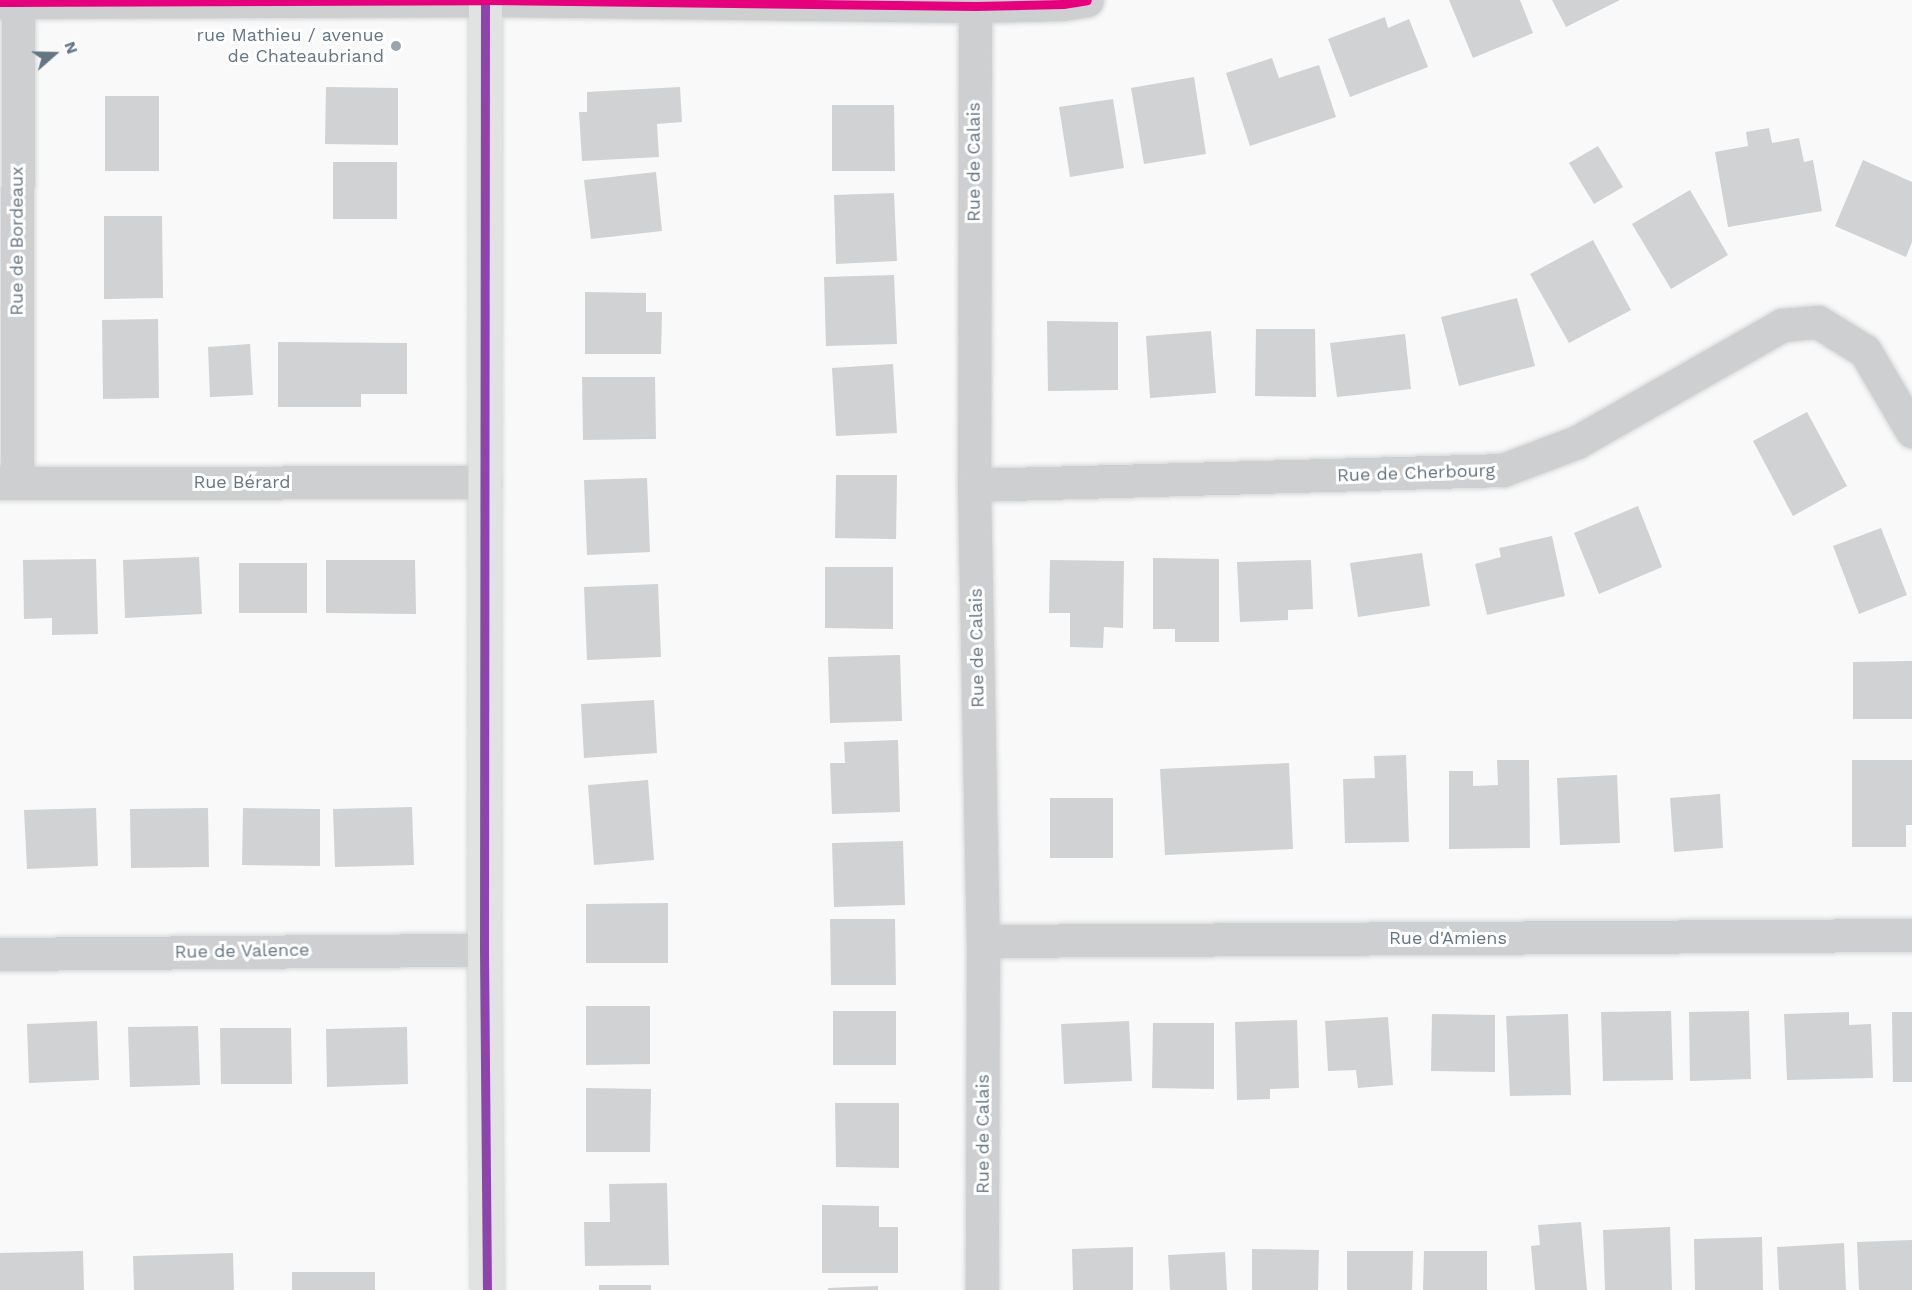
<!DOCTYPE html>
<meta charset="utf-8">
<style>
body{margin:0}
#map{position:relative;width:1912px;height:1290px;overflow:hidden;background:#f9f9f9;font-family:"Work Sans",sans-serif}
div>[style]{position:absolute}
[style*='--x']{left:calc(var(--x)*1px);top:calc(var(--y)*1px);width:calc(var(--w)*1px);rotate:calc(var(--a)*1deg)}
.building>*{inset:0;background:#d0d2d3}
.roads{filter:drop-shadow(0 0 2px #d5d6d7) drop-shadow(0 0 2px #d5d6d7)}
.street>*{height:33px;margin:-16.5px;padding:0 16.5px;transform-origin:16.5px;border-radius:16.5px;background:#cecfd0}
.secondary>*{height:33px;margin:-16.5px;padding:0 16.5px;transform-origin:16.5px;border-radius:16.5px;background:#e1e2e2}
.bus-1>*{height:9px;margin:-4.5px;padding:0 4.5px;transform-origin:4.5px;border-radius:4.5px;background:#8e44ad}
.bus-2>*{height:9px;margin:-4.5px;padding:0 4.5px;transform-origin:4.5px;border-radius:4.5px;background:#e5007d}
.dots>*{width:16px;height:16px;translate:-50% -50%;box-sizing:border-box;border:3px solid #fff;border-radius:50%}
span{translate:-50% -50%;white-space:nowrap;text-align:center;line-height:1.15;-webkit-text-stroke:6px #fff;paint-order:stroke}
.poi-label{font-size:18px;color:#657683}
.right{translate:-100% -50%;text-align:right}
.street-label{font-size:18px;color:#657683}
.north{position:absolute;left:24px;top:24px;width:60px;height:60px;-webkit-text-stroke:4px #fff;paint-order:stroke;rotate:70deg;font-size:16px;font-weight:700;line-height:24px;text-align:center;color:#657683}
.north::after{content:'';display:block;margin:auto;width:21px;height:27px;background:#657683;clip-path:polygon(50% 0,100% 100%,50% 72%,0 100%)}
</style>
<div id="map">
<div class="building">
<div style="clip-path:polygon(1449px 0,1520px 0,1533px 33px,1473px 58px)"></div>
<div style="clip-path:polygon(1552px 0,1620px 0,1566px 27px)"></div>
<div style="clip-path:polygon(1385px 17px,1388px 28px,1409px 19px,1428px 67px,1350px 97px,1328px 39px)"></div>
<div style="clip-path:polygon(1272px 58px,1279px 78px,1319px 65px,1336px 117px,1250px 146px,1226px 73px)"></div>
<div style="clip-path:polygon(1194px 77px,1206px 154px,1144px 164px,1131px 88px)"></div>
<div style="clip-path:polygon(326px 87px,398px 88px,398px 145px,325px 144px)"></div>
<div style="clip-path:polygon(680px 87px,682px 122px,657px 124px,659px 157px,582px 161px,579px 112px,587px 112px,587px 92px)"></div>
<div style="clip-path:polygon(105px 96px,159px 96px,159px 171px,105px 171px)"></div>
<div style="clip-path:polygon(1113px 99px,1124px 168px,1070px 177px,1059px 107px)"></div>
<div style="clip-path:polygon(832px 105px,894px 105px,895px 171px,832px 171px)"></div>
<div style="clip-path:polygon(1769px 128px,1772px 143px,1799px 138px,1804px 162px,1813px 160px,1822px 211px,1728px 227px,1715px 152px,1748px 146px,1746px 132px)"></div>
<div style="clip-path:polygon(1598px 146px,1623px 187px,1594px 204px,1569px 163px)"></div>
<div style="clip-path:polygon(1863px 160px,1912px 182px,1912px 242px,1906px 257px,1835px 226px)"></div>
<div style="clip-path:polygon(333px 162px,397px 162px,397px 219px,333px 219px)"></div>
<div style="clip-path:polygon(656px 172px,662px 231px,591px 239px,584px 180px)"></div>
<div style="clip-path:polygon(1690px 190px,1728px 255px,1671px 289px,1632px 224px)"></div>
<div style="clip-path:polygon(894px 193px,897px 261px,836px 264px,834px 195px)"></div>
<div style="clip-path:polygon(104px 216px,162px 216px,163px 298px,104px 299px)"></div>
<div style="clip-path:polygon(1593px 240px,1631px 310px,1569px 343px,1530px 274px)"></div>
<div style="clip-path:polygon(894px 275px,897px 344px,826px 346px,824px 277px)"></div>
<div style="clip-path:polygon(585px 292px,646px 293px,646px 312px,662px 312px,661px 354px,585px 354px)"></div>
<div style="clip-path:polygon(1517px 298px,1535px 366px,1459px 386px,1441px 317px)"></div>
<div style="clip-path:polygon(158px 319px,159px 398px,103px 399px,102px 320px)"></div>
<div style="clip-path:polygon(1047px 321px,1118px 322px,1118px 390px,1048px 391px)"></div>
<div style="clip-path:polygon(1256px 329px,1315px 329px,1316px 397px,1255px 396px)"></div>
<div style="clip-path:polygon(1211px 331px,1216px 393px,1150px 398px,1146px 336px)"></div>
<div style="clip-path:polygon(1405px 334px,1411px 389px,1337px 397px,1330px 343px)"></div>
<div style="clip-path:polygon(278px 342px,407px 343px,407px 394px,361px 394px,361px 407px,278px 407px)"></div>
<div style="clip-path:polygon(250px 344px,253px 395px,210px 397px,208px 347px)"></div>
<div style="clip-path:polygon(893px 364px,897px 433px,836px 436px,832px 368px)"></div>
<div style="clip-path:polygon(582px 377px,655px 377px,656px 439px,583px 440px)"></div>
<div style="clip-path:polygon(1807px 412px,1847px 486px,1793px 516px,1753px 441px)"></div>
<div style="clip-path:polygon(836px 475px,897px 475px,896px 539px,835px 538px)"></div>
<div style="clip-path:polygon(647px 478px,650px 552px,587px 555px,584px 480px)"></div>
<div style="clip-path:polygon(1638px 506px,1662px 567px,1599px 594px,1574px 533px)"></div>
<div style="clip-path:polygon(1881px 528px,1907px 595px,1859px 614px,1833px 546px)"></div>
<div style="clip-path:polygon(1552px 536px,1565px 596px,1487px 615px,1475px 564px,1501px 557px,1499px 548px)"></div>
<div style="clip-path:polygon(1422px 553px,1430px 606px,1358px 617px,1350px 563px)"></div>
<div style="clip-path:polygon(199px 557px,202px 614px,125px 618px,123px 560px)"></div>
<div style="clip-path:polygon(1153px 558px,1219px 559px,1219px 642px,1175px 642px,1175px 629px,1153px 629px)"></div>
<div style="clip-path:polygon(96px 559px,98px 634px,52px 635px,52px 618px,24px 619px,23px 560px)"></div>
<div style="clip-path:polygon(326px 560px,415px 560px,416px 614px,326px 613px)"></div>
<div style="clip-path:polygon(1050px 560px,1124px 561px,1123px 628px,1104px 627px,1103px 648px,1070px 647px,1070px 613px,1049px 613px)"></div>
<div style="clip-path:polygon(1311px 560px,1313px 609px,1288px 610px,1288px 620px,1240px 622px,1237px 562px)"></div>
<div style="clip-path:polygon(239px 563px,307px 563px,307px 613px,239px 613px)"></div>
<div style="clip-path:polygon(825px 567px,893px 567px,893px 629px,825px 628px)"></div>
<div style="clip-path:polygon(658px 584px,661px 657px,587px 660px,584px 587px)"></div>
<div style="clip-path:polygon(900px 655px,902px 721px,830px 723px,828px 657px)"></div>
<div style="clip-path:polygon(1912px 661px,1912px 719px,1853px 719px,1853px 662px)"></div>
<div style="clip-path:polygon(654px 700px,657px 753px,584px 758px,581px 704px)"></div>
<div style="clip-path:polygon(898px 740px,900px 812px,832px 814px,830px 763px,845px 763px,844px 742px)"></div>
<div style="clip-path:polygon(1406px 755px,1409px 842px,1345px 843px,1343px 779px,1375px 778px,1374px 756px)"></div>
<div style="clip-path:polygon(1497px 760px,1529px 760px,1530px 848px,1449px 849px,1449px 771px,1473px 771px,1473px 786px,1498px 785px)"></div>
<div style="clip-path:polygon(1852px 760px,1912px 760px,1912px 825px,1906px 825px,1906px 847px,1852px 847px)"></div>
<div style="clip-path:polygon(1289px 763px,1293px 849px,1165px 855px,1160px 769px)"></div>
<div style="clip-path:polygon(1617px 775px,1620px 843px,1560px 845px,1557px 778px)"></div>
<div style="clip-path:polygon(648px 780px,654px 860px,594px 865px,588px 785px)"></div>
<div style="clip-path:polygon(1720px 794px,1723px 848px,1674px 852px,1670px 798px)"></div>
<div style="clip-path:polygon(1050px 798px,1113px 798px,1113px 858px,1050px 858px)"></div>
<div style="clip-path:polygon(412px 807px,414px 865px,335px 867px,333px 809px)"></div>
<div style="clip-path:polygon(96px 808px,98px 866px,27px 869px,24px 810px)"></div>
<div style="clip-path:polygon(208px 808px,209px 867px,131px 868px,130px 809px)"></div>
<div style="clip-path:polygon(243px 808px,320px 809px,320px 866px,242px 865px)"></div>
<div style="clip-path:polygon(903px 841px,905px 905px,834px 907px,832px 843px)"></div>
<div style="clip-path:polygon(668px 903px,668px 963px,586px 963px,586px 904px)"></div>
<div style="clip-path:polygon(830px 919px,895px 919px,896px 985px,831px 985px)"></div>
<div style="clip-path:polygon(586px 1006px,650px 1006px,650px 1064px,586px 1065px)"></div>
<div style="clip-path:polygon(833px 1011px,896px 1011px,896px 1065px,833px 1065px)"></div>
<div style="clip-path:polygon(1671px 1011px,1673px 1080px,1603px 1081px,1601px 1012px)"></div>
<div style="clip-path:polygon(1749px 1011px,1751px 1079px,1690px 1081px,1689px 1012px)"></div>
<div style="clip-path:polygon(1849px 1012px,1849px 1025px,1871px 1024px,1873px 1078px,1787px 1080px,1784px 1014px)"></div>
<div style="clip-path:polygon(1892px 1012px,1912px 1012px,1912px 1082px,1893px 1082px)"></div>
<div style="clip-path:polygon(1432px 1014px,1495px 1015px,1495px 1072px,1431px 1071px)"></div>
<div style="clip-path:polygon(1568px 1014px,1571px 1095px,1510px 1096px,1506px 1016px)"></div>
<div style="clip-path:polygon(1388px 1017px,1393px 1085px,1358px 1088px,1356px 1070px,1328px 1071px,1325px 1021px)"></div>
<div style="clip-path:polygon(1297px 1020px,1299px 1088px,1270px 1089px,1270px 1099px,1237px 1100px,1235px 1022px)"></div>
<div style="clip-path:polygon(97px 1021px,99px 1080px,29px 1083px,27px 1024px)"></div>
<div style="clip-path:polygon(1129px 1021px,1132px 1081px,1064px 1084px,1061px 1024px)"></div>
<div style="clip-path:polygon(1153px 1023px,1214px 1023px,1214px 1089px,1152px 1088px)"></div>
<div style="clip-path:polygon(198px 1026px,200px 1085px,130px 1087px,128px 1027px)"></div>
<div style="clip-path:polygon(407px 1027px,408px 1084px,327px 1087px,326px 1029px)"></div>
<div style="clip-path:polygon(220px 1028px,291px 1028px,292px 1084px,221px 1084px)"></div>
<div style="clip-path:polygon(586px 1088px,651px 1089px,650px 1152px,586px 1152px)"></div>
<div style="clip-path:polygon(835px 1103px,899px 1103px,899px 1168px,836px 1167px)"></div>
<div style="clip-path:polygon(667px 1183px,669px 1265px,585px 1266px,584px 1222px,610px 1222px,609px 1184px)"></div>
<div style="clip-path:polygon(822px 1205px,879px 1206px,879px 1227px,898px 1227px,898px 1273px,822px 1273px)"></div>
<div style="clip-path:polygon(1581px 1222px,1587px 1290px,1535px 1290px,1531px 1246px,1540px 1245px,1538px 1225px)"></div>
<div style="clip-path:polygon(1670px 1227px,1672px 1290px,1605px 1290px,1603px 1230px)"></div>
<div style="clip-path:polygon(1762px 1237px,1763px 1290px,1695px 1290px,1694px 1239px)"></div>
<div style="clip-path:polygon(1912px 1240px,1912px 1290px,1859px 1290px,1857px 1242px)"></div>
<div style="clip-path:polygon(1844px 1243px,1846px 1290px,1779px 1290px,1777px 1247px)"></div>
<div style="clip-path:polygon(1133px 1247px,1133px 1290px,1073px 1290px,1072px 1249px)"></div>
<div style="clip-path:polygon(1252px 1249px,1319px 1250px,1318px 1290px,1252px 1290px)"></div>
<div style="clip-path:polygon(83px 1251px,84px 1290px,0 1290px,0 1253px)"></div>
<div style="clip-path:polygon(1347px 1251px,1413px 1251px,1412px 1290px,1347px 1290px)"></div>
<div style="clip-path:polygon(1424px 1251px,1487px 1251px,1487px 1290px,1423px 1290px)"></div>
<div style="clip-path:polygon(1225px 1252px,1227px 1290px,1170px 1290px,1168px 1255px)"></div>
<div style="clip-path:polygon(233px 1253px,234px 1290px,134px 1290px,133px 1256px)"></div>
<div style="clip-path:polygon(292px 1272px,375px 1272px,375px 1290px,292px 1290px)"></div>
<div style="clip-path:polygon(599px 1285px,651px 1285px,651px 1290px,599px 1290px)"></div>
<div style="clip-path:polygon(878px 1286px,878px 1290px,828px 1290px,828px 1288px)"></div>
</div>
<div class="roads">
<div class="street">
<div style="--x:0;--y:2;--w:485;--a:-0.2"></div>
<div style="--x:485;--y:0;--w:490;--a:0.7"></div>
<div style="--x:975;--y:6;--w:88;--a:-1.3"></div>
<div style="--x:1063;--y:4;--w:24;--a:-9"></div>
<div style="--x:975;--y:6;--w:479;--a:90.1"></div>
<div style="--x:974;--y:485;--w:456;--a:88.9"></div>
<div style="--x:983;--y:941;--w:349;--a:90.2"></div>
<div style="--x:0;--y:483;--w:485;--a:-0.1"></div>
<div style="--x:17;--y:483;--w:483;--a:-89.9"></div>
<div style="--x:974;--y:485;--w:529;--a:-1.62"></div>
<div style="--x:1503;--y:470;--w:79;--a:-20.7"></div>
<div style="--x:1577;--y:442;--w:236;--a:-29.7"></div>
<div style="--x:1782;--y:325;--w:36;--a:-5"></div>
<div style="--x:1818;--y:322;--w:55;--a:31.7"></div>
<div style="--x:1865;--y:351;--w:93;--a:59.6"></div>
<div style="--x:983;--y:941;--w:929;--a:-0.37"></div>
<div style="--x:0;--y:954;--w:484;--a:-0.5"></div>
</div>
<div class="secondary">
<div style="--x:485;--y:0;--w:950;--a:90.06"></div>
<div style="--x:484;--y:950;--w:340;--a:89.5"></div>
</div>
</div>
<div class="bus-1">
<div style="--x:485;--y:0;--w:950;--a:90.06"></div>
<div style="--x:484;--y:950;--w:340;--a:89.5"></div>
</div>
<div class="bus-2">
<div style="--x:0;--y:2;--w:485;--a:-0.2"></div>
<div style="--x:485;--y:0;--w:490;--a:0.7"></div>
<div style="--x:975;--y:6;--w:88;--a:-1.3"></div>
<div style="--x:1063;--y:4;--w:24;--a:-9"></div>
</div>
<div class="dots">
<div style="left:396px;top:46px;background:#99a4ac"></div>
</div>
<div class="poi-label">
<span class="right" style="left:384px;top:46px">rue Mathieu / avenue<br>de Chateaubriand</span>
</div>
<div class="street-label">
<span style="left:974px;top:162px;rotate:-90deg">Rue de Calais</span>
<span style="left:17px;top:241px;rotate:-90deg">Rue de Bordeaux</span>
<span style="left:1416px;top:473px;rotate:-2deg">Rue de Cherbourg</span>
<span style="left:242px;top:482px">Rue Bérard</span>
<span style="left:977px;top:648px;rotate:-91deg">Rue de Calais</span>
<span style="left:1448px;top:938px">Rue d'Amiens</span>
<span style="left:242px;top:951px;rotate:-1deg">Rue de Valence</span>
<span style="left:983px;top:1134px;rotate:-90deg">Rue de Calais</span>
</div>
<div class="north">N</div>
</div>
